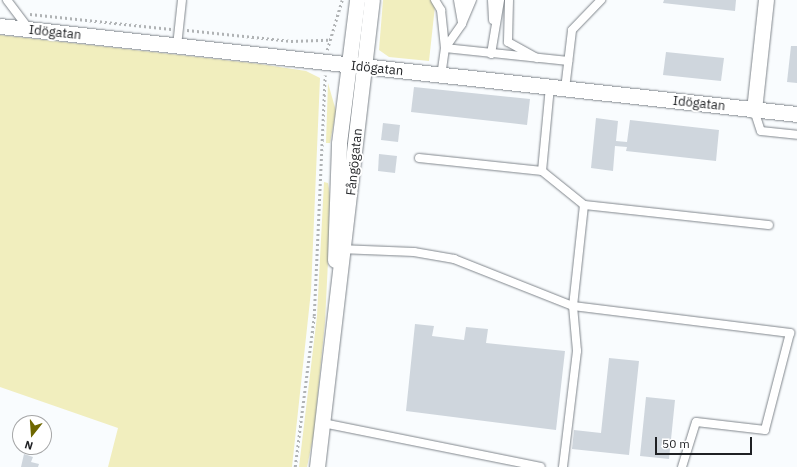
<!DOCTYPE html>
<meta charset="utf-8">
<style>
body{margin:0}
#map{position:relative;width:797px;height:467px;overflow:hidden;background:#f9fcfe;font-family:"IBM Plex Sans",sans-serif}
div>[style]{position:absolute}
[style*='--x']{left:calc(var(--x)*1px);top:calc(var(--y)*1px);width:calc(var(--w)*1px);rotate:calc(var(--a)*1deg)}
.green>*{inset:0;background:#f1eebe}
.building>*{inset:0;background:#cfd6dd}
.path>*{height:2.5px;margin-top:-1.25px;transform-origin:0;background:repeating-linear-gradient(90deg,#b0b3b5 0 2px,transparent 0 5px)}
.roads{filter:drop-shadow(0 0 1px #80868c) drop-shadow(0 0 1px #80868c)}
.lane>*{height:8px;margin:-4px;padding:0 4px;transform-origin:4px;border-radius:4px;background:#fff}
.street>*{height:15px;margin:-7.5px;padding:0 7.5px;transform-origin:7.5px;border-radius:7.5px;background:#fff}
span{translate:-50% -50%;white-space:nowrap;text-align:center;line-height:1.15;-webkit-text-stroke:4px #fff;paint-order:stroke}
.street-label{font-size:13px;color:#1f2124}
.north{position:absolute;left:12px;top:415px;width:40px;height:40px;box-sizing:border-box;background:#fff;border:1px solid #a5a6a7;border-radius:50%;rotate:197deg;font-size:11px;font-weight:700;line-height:16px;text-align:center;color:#1f2124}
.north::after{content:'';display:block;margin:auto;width:14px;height:18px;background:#6e6700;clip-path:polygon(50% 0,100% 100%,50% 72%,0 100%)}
.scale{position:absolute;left:655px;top:437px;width:97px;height:18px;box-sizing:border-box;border:2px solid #1f2124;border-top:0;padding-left:5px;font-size:12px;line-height:14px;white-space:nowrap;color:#1f2124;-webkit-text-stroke:3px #fff;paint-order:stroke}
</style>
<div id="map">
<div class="green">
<div style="clip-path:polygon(383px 0,432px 0,435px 6px,429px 61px,389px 57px,379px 50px)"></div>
<div style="clip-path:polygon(0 35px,260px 64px,306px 71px,320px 78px,311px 291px,292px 467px,108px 467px,118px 428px,0 387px)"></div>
<div style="clip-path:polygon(328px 83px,336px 111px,330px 143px,326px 143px)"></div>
<div style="clip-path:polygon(324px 182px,328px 183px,331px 201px,325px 322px,314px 433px,307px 467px,299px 467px,317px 316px)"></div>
</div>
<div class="building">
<div style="clip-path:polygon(664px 0,736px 0,735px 11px,663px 3px)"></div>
<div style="clip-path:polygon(791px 46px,797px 46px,797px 83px,787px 82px)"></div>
<div style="clip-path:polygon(666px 52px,724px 58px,721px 81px,663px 75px)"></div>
<div style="clip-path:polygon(414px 87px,530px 99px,527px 125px,411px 112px)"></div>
<div style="clip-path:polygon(596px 118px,618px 121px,616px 141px,627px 142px,630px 120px,719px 130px,716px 161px,626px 151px,627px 147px,615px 146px,613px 171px,591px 168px)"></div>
<div style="clip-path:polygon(383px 123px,400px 125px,398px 142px,381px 140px)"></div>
<div style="clip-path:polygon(379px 154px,397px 156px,395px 173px,378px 171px)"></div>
<div style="clip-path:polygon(415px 324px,434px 326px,432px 336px,464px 340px,466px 327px,488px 329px,486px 343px,565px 351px,556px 430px,406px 411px)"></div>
<div style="clip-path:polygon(609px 358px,639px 361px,629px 455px,572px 449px,574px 430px,601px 433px)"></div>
<div style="clip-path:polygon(646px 397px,675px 400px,669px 459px,640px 456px)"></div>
<div style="clip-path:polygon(24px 454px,33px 457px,31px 462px,39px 464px,38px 467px,21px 467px)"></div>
</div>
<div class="path">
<div style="--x:30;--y:14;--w:142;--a:6.1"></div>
<div style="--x:187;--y:30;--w:105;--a:6"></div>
<div style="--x:291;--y:41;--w:37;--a:-2"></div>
<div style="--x:327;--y:50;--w:52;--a:-73.3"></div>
<div style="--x:295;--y:467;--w:152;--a:-82.8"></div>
<div style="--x:314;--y:316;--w:241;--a:-87.4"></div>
</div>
<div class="roads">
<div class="lane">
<div style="--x:7;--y:0;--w:36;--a:53"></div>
<div style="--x:435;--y:0;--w:12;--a:59"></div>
<div style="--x:441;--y:10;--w:38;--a:84"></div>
<div style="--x:445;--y:48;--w:27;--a:98"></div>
<div style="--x:458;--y:0;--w:23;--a:80"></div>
<div style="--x:472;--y:0;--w:26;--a:113"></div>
<div style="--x:462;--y:24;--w:29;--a:125"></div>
<div style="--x:445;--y:48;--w:124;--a:6"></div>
<div style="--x:492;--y:0;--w:20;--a:87"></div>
<div style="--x:509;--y:0;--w:42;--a:91.4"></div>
<div style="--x:508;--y:42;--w:33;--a:29"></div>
<div style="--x:463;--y:13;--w:13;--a:-81"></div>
<div style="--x:177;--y:46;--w:46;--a:-83.8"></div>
<div style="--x:491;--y:54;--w:55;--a:-80.5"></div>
<div style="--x:565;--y:89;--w:59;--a:-83.2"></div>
<div style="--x:572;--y:30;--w:42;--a:-46"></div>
<div style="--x:754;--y:110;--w:22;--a:72"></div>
<div style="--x:761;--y:131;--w:36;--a:6"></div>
<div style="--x:419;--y:158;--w:124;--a:6"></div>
<div style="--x:542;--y:171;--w:54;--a:39"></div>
<div style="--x:584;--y:205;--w:102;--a:96.2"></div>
<div style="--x:573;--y:306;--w:219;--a:7.1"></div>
<div style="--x:790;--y:333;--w:100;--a:104.5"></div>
<div style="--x:765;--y:430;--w:69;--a:-173.4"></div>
<div style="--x:696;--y:422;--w:47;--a:107.3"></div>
<div style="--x:542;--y:171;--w:84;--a:-84.6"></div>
<div style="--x:584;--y:205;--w:186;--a:6.2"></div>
<div style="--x:339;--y:249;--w:75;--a:2.3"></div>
<div style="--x:414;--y:252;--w:41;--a:9.9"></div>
<div style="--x:454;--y:259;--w:128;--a:21.6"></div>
<div style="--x:573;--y:306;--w:45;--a:84.9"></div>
<div style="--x:577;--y:351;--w:117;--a:96.9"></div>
<div style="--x:323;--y:423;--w:222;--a:11.4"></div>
</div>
<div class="street">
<div style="--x:0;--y:26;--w:802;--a:6.3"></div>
<div style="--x:754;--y:110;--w:111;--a:-83.8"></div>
<div style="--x:335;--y:260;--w:117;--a:-88"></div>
<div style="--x:339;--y:143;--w:144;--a:-82.8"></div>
<div style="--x:317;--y:467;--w:470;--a:-83.3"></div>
</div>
</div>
<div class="street-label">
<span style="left:55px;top:33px;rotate:6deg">Idögatan</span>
<span style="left:377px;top:69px;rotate:6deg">Idögatan</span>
<span style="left:699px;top:104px;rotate:6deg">Idögatan</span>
<span style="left:355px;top:162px;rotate:-84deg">Fångögatan</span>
</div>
<div class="north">N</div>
<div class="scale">50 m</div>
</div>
